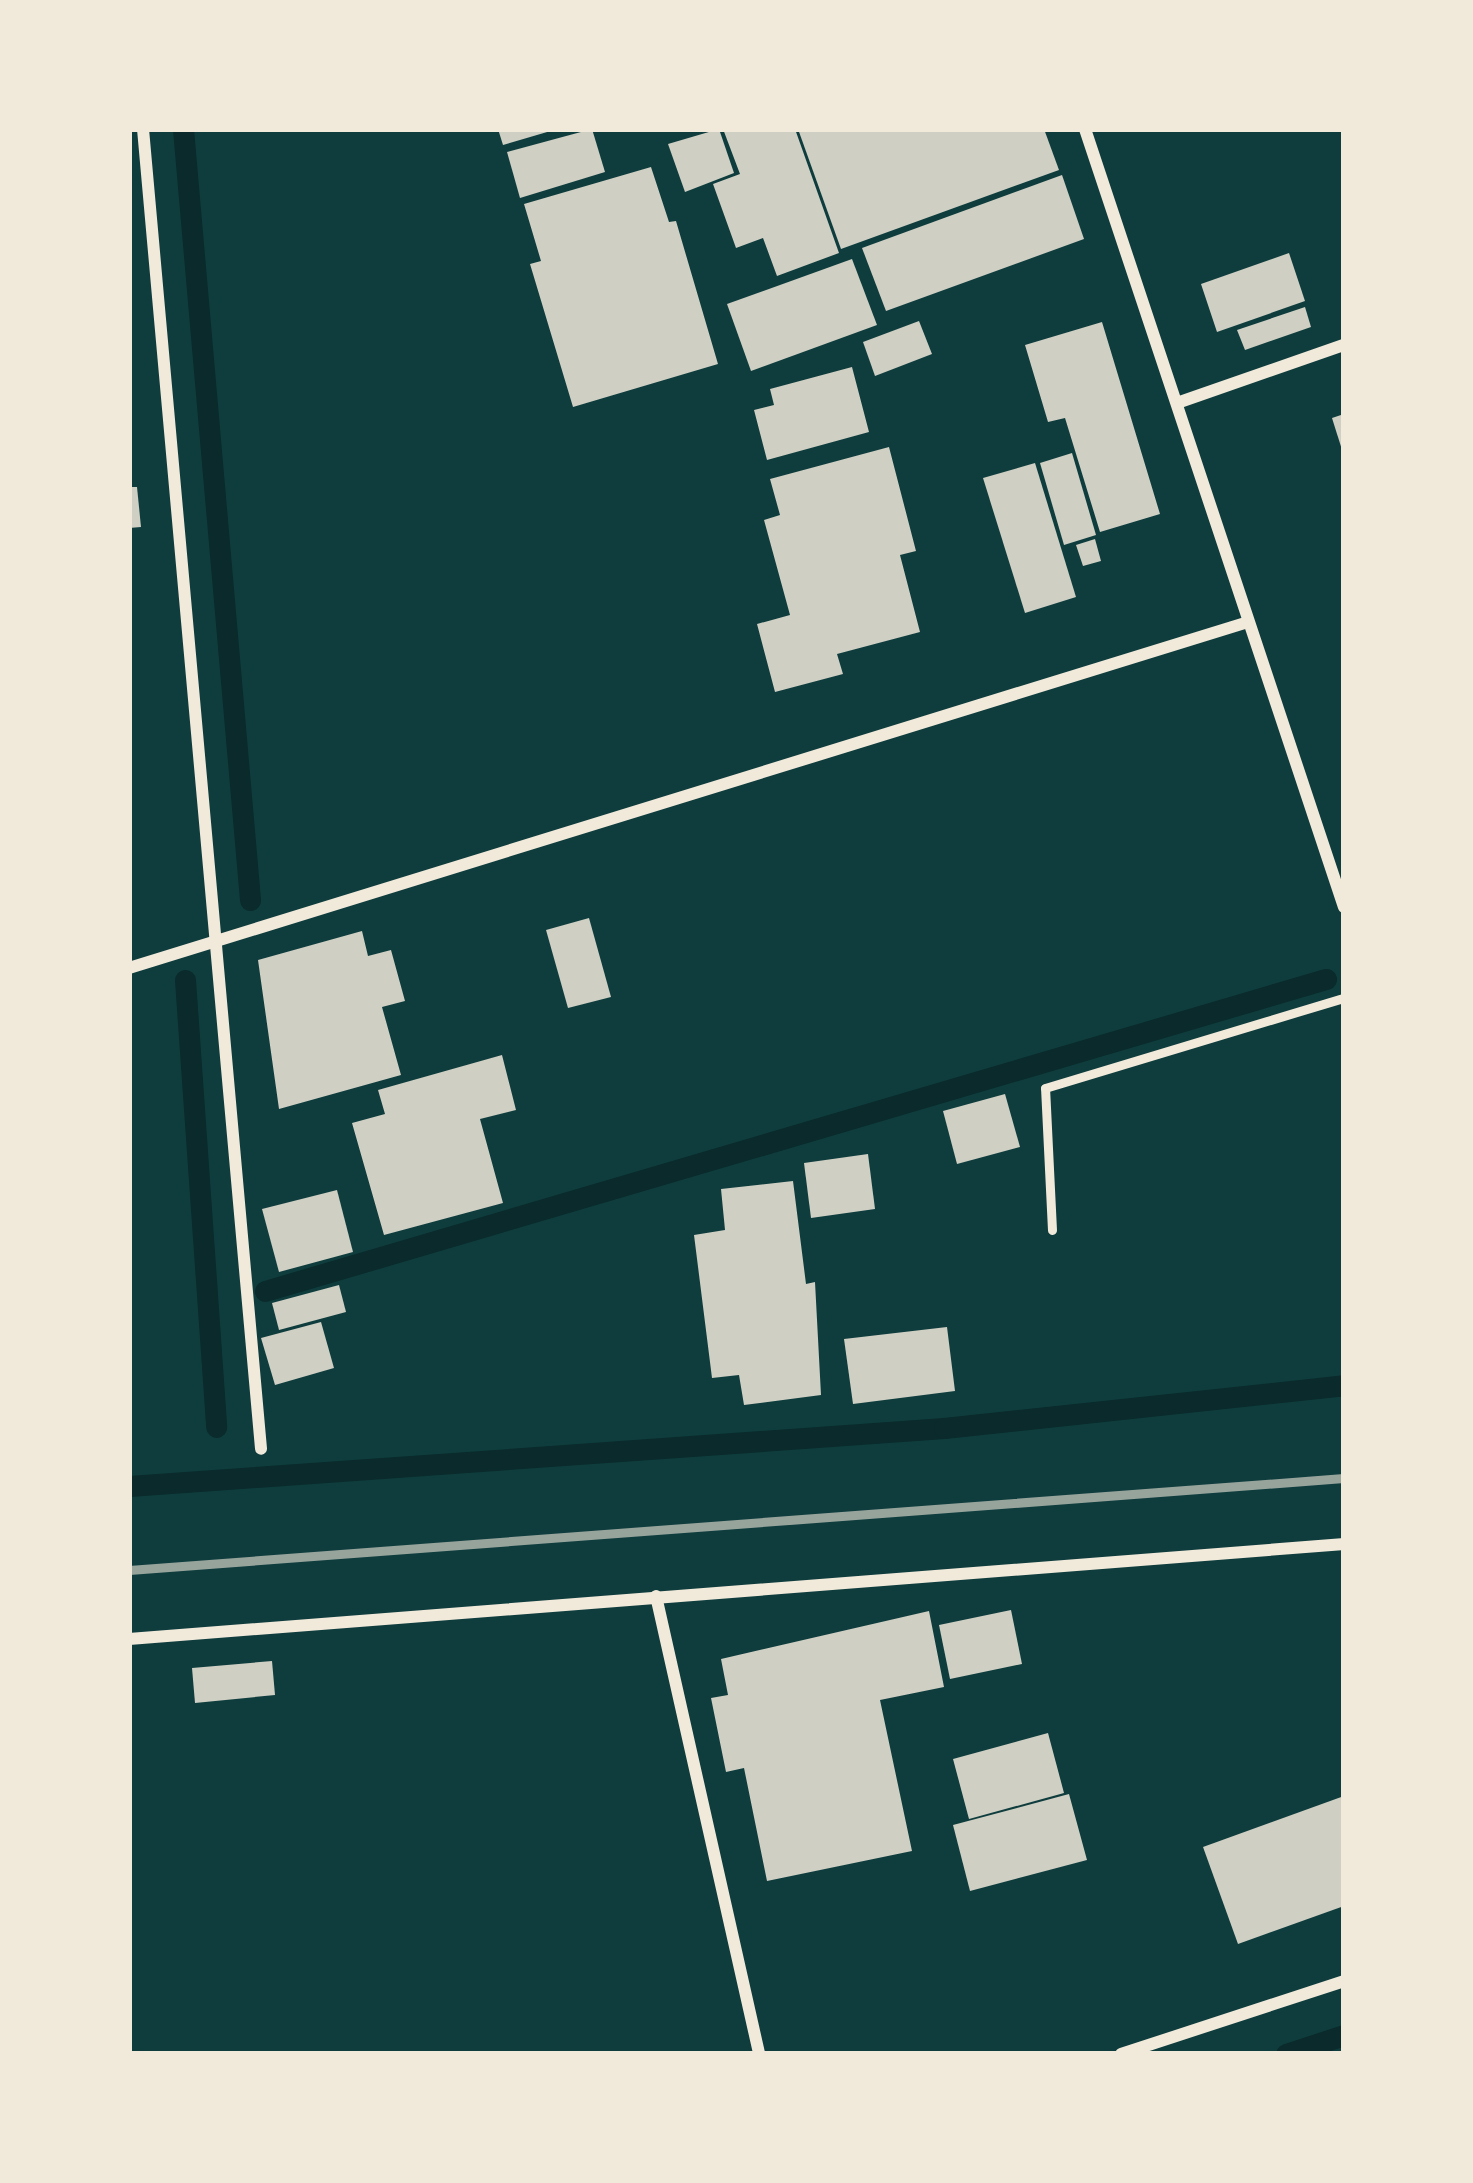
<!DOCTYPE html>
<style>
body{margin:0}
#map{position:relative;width:1473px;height:2183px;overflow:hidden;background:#0f3d3e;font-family:Montserrat,sans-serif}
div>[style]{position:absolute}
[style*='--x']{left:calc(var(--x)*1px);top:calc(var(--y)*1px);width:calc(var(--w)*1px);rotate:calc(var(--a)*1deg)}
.stream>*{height:21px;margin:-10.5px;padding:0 10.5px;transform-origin:10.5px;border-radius:10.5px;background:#0a2a2b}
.building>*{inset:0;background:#cfcfc3}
.service>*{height:9px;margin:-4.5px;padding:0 4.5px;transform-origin:4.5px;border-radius:4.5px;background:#f1e9da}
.minor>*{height:12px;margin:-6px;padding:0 6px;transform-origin:6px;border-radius:6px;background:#f1e9da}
.rail>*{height:9px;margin:-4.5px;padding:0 4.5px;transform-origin:4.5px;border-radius:4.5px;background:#97a49c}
span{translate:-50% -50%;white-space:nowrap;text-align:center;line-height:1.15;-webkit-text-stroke:9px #f1e9da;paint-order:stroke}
.frame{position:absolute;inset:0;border:132px solid #f1e9da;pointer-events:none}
</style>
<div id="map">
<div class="stream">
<div style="--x:183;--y:129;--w:774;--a:85.03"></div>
<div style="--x:185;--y:980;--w:448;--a:86"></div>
<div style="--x:265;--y:1291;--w:1106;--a:-16.39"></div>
<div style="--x:129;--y:1486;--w:817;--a:-4.07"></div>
<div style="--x:944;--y:1428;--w:402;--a:-6.1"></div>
<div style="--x:1286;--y:2054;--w:61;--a:-18.1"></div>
</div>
<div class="building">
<div style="clip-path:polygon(498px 129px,554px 129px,554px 130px,503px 145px)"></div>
<div style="clip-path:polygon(592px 129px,605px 172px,520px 198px,507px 152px)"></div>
<div style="clip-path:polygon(719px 129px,734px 173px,685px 192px,668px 144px)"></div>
<div style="clip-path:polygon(723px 129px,795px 129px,839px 253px,777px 276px,763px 238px,736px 248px,713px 184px,740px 174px)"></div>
<div style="clip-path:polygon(798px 129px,1044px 129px,1059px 170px,841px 249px)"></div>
<div style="clip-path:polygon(651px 167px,669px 222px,676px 221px,718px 364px,573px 407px,530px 264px,541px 261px,524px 204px)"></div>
<div style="clip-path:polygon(1062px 175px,1084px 239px,886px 311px,862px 248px)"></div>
<div style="clip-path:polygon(1289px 253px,1305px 301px,1217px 332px,1201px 284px)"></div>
<div style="clip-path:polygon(852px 259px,877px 325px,751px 371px,727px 304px)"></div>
<div style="clip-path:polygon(1305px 307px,1311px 327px,1245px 350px,1237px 330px)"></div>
<div style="clip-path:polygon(919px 321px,932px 354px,875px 376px,863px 342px)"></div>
<div style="clip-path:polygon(1102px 322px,1160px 514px,1100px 532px,1065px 418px,1048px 422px,1025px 345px)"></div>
<div style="clip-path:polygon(852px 367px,869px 432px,767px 460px,754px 410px,774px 405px,770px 389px)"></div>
<div style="clip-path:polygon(1344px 414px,1344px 452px,1343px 453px,1332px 418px)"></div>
<div style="clip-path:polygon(889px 447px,916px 551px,900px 555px,920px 632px,837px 654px,843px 674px,775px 692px,757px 624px,790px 615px,764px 520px,780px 515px,770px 479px)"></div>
<div style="clip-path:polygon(1072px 453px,1096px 535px,1064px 545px,1040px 463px)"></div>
<div style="clip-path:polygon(1035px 463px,1076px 597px,1025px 613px,983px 478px)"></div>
<div style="clip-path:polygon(129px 487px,137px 487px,141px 527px,129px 528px)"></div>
<div style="clip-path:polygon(1095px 539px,1101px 561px,1083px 566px,1076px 545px)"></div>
<div style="clip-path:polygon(589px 918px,611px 997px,568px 1008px,546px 930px)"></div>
<div style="clip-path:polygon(362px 931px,368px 956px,391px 950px,405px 1001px,382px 1007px,401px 1075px,279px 1109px,258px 960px)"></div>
<div style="clip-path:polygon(502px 1055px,516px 1110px,480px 1119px,503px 1203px,384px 1235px,352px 1123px,385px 1114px,378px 1090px)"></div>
<div style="clip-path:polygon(1005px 1094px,1020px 1147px,957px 1164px,943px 1111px)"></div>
<div style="clip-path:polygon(868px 1154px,875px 1209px,811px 1218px,804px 1163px)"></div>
<div style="clip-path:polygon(793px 1181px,806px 1284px,815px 1282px,821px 1395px,744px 1405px,739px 1375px,712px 1378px,694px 1235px,725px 1230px,721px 1189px)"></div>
<div style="clip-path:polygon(337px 1190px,353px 1252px,279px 1272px,262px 1209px)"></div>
<div style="clip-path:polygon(339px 1285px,346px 1312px,279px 1330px,272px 1303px)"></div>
<div style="clip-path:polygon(321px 1322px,334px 1368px,275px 1385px,261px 1338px)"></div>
<div style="clip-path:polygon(947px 1327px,955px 1391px,853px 1404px,844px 1339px)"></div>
<div style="clip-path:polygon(1011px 1610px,1022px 1664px,950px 1679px,939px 1625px)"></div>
<div style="clip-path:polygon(929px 1611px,944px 1687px,880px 1700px,912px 1851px,767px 1881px,744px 1768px,726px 1772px,711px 1698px,728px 1695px,721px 1659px)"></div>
<div style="clip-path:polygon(272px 1661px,275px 1695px,195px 1703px,192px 1668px)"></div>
<div style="clip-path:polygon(1048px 1733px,1064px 1793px,969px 1819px,953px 1759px)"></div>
<div style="clip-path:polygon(1069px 1794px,1087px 1860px,970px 1891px,953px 1825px)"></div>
<div style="clip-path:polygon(1344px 1796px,1344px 1906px,1238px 1944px,1203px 1847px)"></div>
</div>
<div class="service">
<div style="--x:1052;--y:1230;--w:142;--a:-92.8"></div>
<div style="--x:1045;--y:1088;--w:312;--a:-16.8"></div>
</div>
<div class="minor">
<div style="--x:143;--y:129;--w:1325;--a:84.89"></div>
<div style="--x:1085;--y:129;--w:820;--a:71.59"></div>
<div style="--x:1177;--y:403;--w:177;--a:-19.2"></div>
<div style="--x:129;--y:968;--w:1171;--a:-17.18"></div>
<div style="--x:656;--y:1596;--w:469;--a:77.3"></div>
<div style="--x:129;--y:1639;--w:1219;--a:-4.47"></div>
<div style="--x:1121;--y:2054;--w:235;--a:-18.1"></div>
</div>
<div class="rail">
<div style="--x:129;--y:1570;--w:1218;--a:-4.33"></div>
</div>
<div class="frame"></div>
</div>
